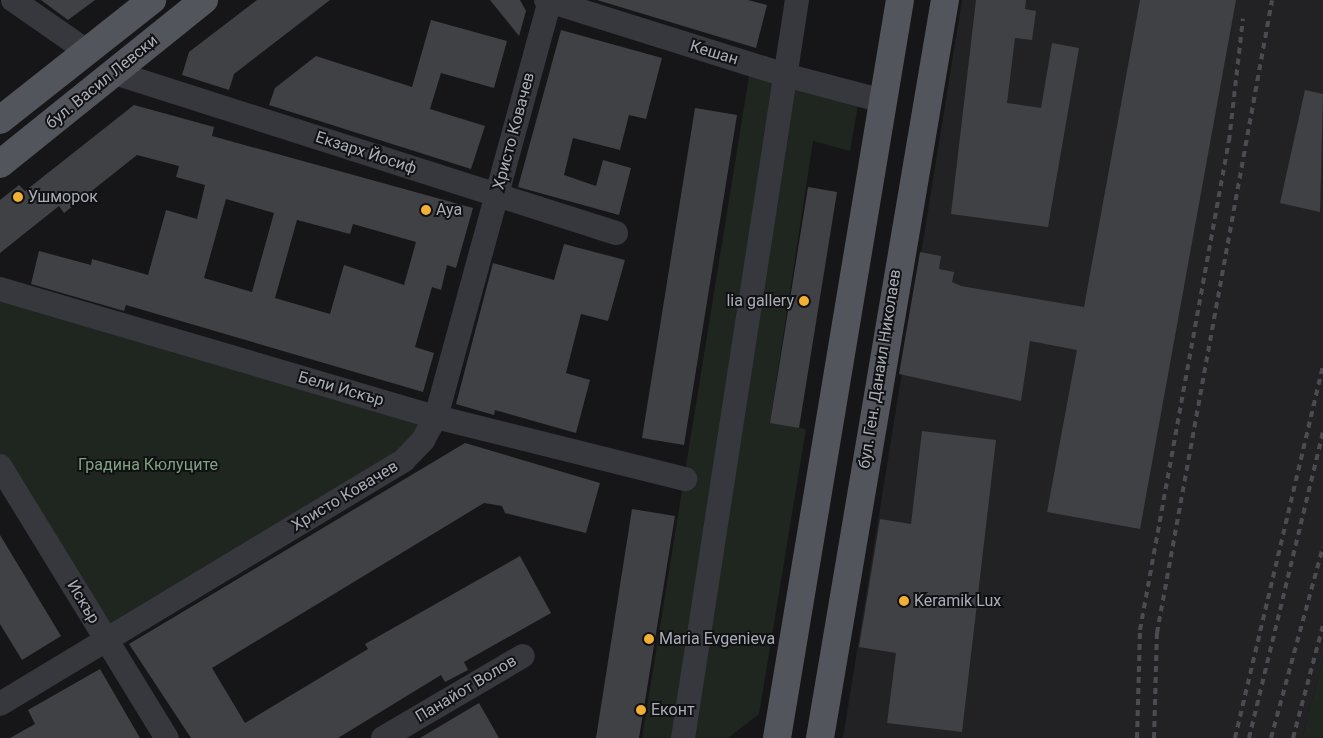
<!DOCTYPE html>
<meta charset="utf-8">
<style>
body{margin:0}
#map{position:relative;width:1323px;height:738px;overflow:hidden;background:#161618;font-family:Roboto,sans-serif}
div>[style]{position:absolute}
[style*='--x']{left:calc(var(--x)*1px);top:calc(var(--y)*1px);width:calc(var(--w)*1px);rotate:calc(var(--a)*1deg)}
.built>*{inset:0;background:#222225}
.green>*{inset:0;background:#1e261f}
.building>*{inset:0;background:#404145}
.street>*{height:24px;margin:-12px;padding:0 12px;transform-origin:12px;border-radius:12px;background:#37383d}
.primary>*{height:28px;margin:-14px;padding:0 14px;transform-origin:14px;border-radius:14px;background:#53555c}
.rail>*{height:4px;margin-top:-2px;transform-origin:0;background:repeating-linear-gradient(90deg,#4a4c52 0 6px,transparent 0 11px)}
.dots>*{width:14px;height:14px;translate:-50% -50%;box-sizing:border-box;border:2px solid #111113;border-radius:50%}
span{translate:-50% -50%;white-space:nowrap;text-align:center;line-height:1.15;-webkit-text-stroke:4px #111113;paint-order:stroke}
.street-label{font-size:16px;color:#a8adb8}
.poi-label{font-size:16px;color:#a8adb8}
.left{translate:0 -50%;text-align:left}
.right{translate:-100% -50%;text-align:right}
.park-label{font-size:16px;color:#7fa381}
</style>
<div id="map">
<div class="built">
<div style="clip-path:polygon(962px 0,1323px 0,1323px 659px,1302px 738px,843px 738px)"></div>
</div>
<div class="green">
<div style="clip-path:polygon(751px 64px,860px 94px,850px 151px,813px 141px,770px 422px,806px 429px,759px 714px,728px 738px,642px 738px)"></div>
<div style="clip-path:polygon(0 290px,434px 417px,403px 459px,107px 639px,0 466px)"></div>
<div style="clip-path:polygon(1323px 659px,1323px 735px,1322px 738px,1302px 738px)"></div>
</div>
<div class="building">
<div style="clip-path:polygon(41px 0,95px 0,68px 20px)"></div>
<div style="clip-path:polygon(257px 0,330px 0,234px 74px,229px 90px,182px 75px,189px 52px)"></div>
<div style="clip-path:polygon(490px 0,520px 0,526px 11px,519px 36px)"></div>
<div style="clip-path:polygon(597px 0,748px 0,767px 5px,756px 48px)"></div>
<div style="clip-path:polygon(976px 0,1026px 0,1025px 9px,1036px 11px,1032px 40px,1015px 38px,1007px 103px,1041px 108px,1052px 43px,1079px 48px,1048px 227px,951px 214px)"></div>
<div style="clip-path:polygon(1140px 0,1236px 0,1140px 529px,1047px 512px,1077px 350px,1030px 341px,1021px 401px,899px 374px,920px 252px,941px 256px,939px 269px,954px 272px,952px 282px,961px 286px,1084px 307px)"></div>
<div style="clip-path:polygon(431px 20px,507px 41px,494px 88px,441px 73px,430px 109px,485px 126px,471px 169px,269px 105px,275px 88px,316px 56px,412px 87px)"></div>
<div style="clip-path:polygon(561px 30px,662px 58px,646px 119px,629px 115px,620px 150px,573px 138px,564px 175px,596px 186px,603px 160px,631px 168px,619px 215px,518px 187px)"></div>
<div style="clip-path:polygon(1305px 90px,1323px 94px,1320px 212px,1280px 203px)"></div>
<div style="clip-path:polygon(evenodd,134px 105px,214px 127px,212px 136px,473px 208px,456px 268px,447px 265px,441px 290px,432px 287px,415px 347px,434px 353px,423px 392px,126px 305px,124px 311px,31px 284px,39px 251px,91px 265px,92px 259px,148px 275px,166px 210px,197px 219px,205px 185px,176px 177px,179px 166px,137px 155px,64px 213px,59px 206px,0 253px,0 200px,19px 185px,25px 191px,134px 105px,226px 199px,274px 213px,252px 292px,204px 278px,226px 199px,134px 105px,297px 220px,350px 234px,353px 224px,416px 242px,404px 285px,344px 265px,330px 314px,275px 298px,297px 220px)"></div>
<div style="clip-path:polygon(695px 108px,737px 115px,684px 445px,642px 438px)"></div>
<div style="clip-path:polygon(808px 187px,837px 192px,799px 428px,770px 423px)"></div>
<div style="clip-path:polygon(564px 244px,625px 260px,608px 321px,581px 314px,566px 373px,590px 380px,576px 433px,495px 410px,494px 415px,456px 404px,493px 263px,554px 280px)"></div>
<div style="clip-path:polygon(922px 431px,996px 440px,962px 732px,887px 723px,896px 653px,859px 647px,880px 519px,911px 524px)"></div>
<div style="clip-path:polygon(465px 443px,600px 483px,586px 533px,505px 513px,502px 506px,484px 503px,212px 668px,245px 723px,368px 649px,365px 644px,520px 556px,551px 613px,464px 662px,468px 670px,445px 682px,441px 675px,338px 738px,191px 738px,129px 644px)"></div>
<div style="clip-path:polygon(632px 509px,675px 516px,639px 738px,596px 738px)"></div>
<div style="clip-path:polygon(0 535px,61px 636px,22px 660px,0 624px)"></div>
<div style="clip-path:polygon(100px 669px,140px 738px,10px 738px,35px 724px,28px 710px)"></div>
<div style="clip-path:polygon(479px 703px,499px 738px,420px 738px)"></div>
</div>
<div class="street">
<div style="--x:13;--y:0;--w:91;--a:34.7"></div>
<div style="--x:546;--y:0;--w:250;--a:17.4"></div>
<div style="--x:785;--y:75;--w:101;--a:14.9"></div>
<div style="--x:115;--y:73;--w:526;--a:17.71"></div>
<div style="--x:0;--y:289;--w:454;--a:16.4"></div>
<div style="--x:436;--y:417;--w:257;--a:14"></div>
<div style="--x:0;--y:466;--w:319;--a:58.5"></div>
<div style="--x:0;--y:704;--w:472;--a:-31.1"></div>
<div style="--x:404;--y:460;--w:28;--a:-46"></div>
<div style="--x:423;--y:440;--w:26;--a:-61"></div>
<div style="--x:436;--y:417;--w:428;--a:-74.7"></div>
<div style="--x:383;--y:738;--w:162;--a:-30.4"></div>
<div style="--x:683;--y:738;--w:747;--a:-81.22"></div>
</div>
<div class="primary">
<div style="--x:0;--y:120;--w:194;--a:-38.3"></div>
<div style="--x:0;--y:164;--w:262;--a:-38.8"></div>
<div style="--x:777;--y:738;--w:748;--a:-80.54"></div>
<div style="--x:820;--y:738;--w:749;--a:-80.39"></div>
</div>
<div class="rail">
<div style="--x:1137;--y:738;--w:108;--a:-88.4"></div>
<div style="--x:1140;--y:630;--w:497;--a:-79.7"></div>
<div style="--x:1229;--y:141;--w:123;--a:-83.5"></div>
<div style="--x:1154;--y:738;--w:105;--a:-88.4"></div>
<div style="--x:1157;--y:633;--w:643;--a:-79.7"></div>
<div style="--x:1235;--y:738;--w:381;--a:-76.7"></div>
<div style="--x:1249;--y:738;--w:315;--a:-76.4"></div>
<div style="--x:1271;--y:738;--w:198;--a:-74.8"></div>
<div style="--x:1293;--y:738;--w:117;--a:-75.1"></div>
</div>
<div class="dots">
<div style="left:18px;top:197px;background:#f2b134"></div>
<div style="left:426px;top:210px;background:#f2b134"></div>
<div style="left:804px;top:301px;background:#f2b134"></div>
<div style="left:904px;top:601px;background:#f2b134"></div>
<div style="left:649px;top:639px;background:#f2b134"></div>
<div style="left:641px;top:710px;background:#f2b134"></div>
</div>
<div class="street-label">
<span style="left:714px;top:53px;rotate:17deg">Кешан</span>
<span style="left:102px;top:82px;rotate:-39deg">бул. Васил Левски</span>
<span style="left:514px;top:131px;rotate:-75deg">Христо Ковачев</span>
<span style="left:366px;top:153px;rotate:18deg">Екзарх Йосиф</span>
<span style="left:880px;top:369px;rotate:-81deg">бул. Ген. Данаил Николаев</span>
<span style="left:341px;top:389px;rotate:16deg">Бели Искър</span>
<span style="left:345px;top:496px;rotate:-31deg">Христо Ковачев</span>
<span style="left:83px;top:602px;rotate:59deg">Искър</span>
<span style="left:466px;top:689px;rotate:-31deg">Панайот Волов</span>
</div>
<div class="poi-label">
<span class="left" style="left:28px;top:197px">Ушморок</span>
<span class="left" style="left:436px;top:210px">Aya</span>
<span class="right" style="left:794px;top:301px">lia gallery</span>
<span class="left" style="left:914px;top:601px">Keramik Lux</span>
<span class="left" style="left:659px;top:639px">Maria Evgenieva</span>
<span class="left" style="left:651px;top:710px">Еконт</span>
</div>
<div class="park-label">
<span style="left:148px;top:465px">Градина Кюлуците</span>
</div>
</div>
